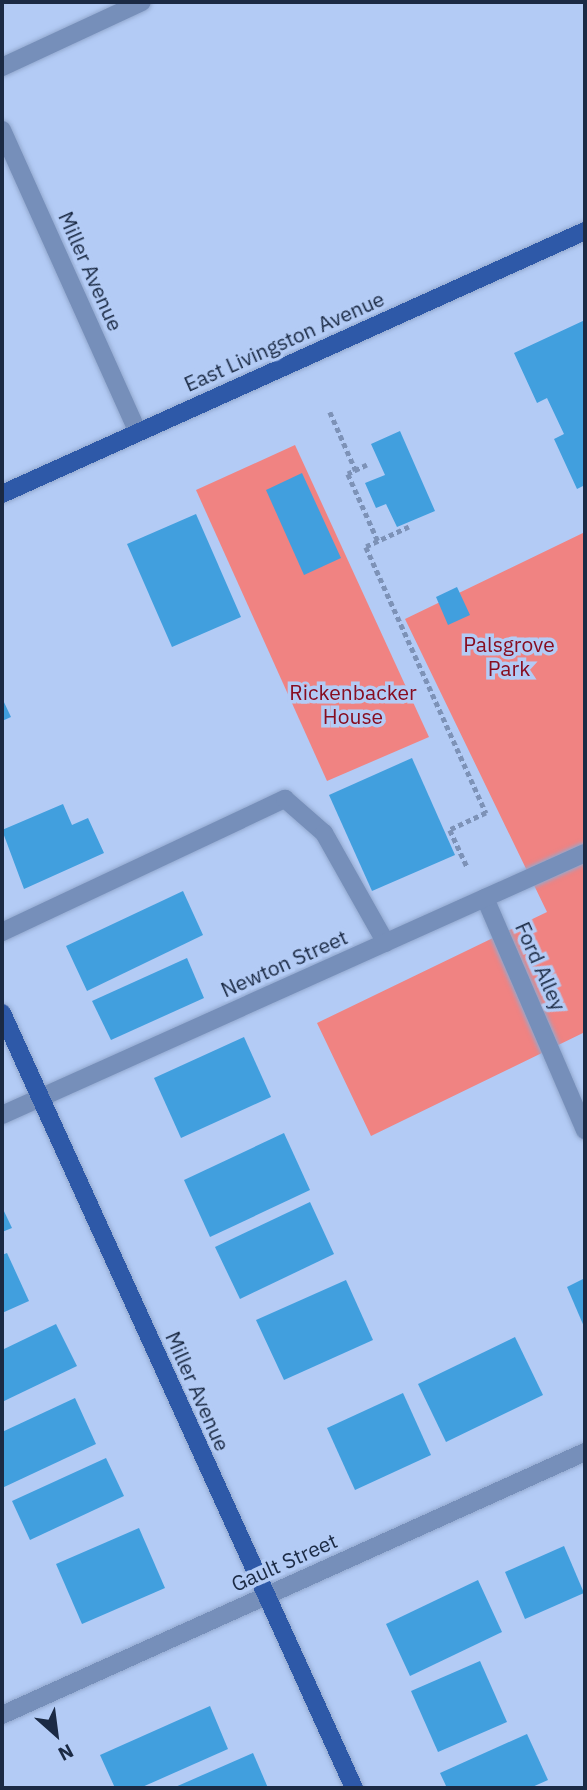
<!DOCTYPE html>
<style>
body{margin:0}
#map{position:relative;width:587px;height:1790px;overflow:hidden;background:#b3cbf5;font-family:"IBM Plex Sans",sans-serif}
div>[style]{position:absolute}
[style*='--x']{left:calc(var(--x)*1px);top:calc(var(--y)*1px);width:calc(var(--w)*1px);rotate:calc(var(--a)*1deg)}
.green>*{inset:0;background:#f08382}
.building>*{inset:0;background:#419fde}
.path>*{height:4.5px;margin-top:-2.25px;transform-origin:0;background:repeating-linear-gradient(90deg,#7d92b7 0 5px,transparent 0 8.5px)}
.roads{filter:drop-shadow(0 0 2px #92a8ce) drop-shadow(0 0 2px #92a8ce)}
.minor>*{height:18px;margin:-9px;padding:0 9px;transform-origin:9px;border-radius:9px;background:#768fba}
.major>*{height:18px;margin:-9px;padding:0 9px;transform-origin:9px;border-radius:9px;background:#2e59a8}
span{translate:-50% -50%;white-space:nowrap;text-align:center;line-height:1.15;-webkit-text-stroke:7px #b3cbf5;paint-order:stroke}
.street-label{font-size:21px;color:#1b2a44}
.park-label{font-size:21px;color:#870d20}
.frame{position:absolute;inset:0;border:4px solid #1b2a44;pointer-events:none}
.north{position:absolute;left:21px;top:1699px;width:70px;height:70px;-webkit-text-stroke:5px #b3cbf5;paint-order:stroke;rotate:152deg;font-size:19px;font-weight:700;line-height:28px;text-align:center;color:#1b2a44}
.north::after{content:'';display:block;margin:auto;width:24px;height:32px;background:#1b2a44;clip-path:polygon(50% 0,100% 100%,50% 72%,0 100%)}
</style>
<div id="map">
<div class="green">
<div style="clip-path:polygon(295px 445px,429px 737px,327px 781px,196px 490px)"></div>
<div style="clip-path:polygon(585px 532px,585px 1032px,371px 1136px,317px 1023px,547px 912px,405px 619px)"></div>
</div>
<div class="building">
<div style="clip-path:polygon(585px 320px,585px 485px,577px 489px,554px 439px,564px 434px,547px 398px,537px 403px,514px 353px)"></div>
<div style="clip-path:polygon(400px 431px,435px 511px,397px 527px,386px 504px,376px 508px,365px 483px,385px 475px,371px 444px)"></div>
<div style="clip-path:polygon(302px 473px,341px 558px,304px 575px,266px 490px)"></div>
<div style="clip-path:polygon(196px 514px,241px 617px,172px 647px,127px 544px)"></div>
<div style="clip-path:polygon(457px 587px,470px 615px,448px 625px,436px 597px)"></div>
<div style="clip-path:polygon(2px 698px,11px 717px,2px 721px)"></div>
<div style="clip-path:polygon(412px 758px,455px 855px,372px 891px,329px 795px)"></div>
<div style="clip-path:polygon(63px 804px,72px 825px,88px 818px,104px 853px,24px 889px,2px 830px)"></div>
<div style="clip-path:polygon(183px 891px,203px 935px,87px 991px,66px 946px)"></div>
<div style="clip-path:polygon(187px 958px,204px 998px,111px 1040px,92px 1001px)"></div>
<div style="clip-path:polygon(244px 1037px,271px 1097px,181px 1138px,154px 1078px)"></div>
<div style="clip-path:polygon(284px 1133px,310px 1190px,210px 1237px,184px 1180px)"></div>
<div style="clip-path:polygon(310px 1202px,334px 1254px,240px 1299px,215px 1247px)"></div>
<div style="clip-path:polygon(2px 1207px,12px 1228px,2px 1232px)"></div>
<div style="clip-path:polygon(7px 1253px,29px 1301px,2px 1313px,2px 1255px)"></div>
<div style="clip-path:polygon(585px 1278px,585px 1329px,567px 1287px)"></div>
<div style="clip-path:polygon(346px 1280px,373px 1340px,284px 1380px,256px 1320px)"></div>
<div style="clip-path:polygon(56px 1324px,77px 1366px,2px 1402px,2px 1350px)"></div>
<div style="clip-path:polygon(515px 1337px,543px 1395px,446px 1442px,418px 1384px)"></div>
<div style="clip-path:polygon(403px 1393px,431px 1455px,355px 1490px,327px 1428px)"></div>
<div style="clip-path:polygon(75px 1398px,96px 1444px,2px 1488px,2px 1432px)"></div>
<div style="clip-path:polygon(106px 1458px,124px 1496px,30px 1540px,12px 1501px)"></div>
<div style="clip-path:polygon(139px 1528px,165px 1588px,82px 1624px,56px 1564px)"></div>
<div style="clip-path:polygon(564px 1546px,584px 1593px,525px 1619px,505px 1572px)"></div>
<div style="clip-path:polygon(478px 1580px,502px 1632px,410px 1676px,386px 1624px)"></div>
<div style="clip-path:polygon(480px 1661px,507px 1722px,438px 1752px,411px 1691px)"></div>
<div style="clip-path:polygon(210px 1706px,228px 1749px,140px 1788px,115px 1788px,100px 1755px)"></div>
<div style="clip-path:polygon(527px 1734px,548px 1780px,530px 1788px,447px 1788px,440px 1773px)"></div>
<div style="clip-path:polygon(253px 1753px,268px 1788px,173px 1788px)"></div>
</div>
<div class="path">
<div style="--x:330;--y:412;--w:64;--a:66.2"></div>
<div style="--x:367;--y:465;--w:21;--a:155"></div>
<div style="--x:348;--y:474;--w:73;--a:65.9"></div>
<div style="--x:409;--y:527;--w:47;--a:155.1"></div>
<div style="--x:366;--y:547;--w:292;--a:65.7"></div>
<div style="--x:486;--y:813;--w:40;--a:155"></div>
<div style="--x:450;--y:830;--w:40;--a:65"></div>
</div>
<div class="roads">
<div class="minor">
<div style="--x:2;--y:67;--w:154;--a:-24.9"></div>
<div style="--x:2;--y:130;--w:331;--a:65.8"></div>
<div style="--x:485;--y:898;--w:253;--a:66.7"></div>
<div style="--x:2;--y:932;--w:313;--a:-25.2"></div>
<div style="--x:285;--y:799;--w:52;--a:41.1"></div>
<div style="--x:324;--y:833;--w:126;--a:60.6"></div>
<div style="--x:2;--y:1115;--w:639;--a:-24.2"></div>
<div style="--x:2;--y:1715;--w:640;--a:-24.28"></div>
</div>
<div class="major">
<div style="--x:2;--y:494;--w:640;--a:-24.28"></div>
<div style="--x:2;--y:1013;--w:851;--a:65.57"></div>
</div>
</div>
<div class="street-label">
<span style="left:91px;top:271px;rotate:66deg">Miller Avenue</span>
<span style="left:284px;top:341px;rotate:-24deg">East Livingston Avenue</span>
<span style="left:284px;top:963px;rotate:-24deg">Newton Street</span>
<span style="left:541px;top:966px;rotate:66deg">Ford Alley</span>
<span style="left:198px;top:1391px;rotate:66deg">Miller Avenue</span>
<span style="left:284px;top:1562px;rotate:-24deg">Gault Street</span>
</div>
<div class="park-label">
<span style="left:509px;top:656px">Palsgrove<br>Park</span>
<span style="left:353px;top:704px">Rickenbacker<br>House</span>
</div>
<div class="frame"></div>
<div class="north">N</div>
</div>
